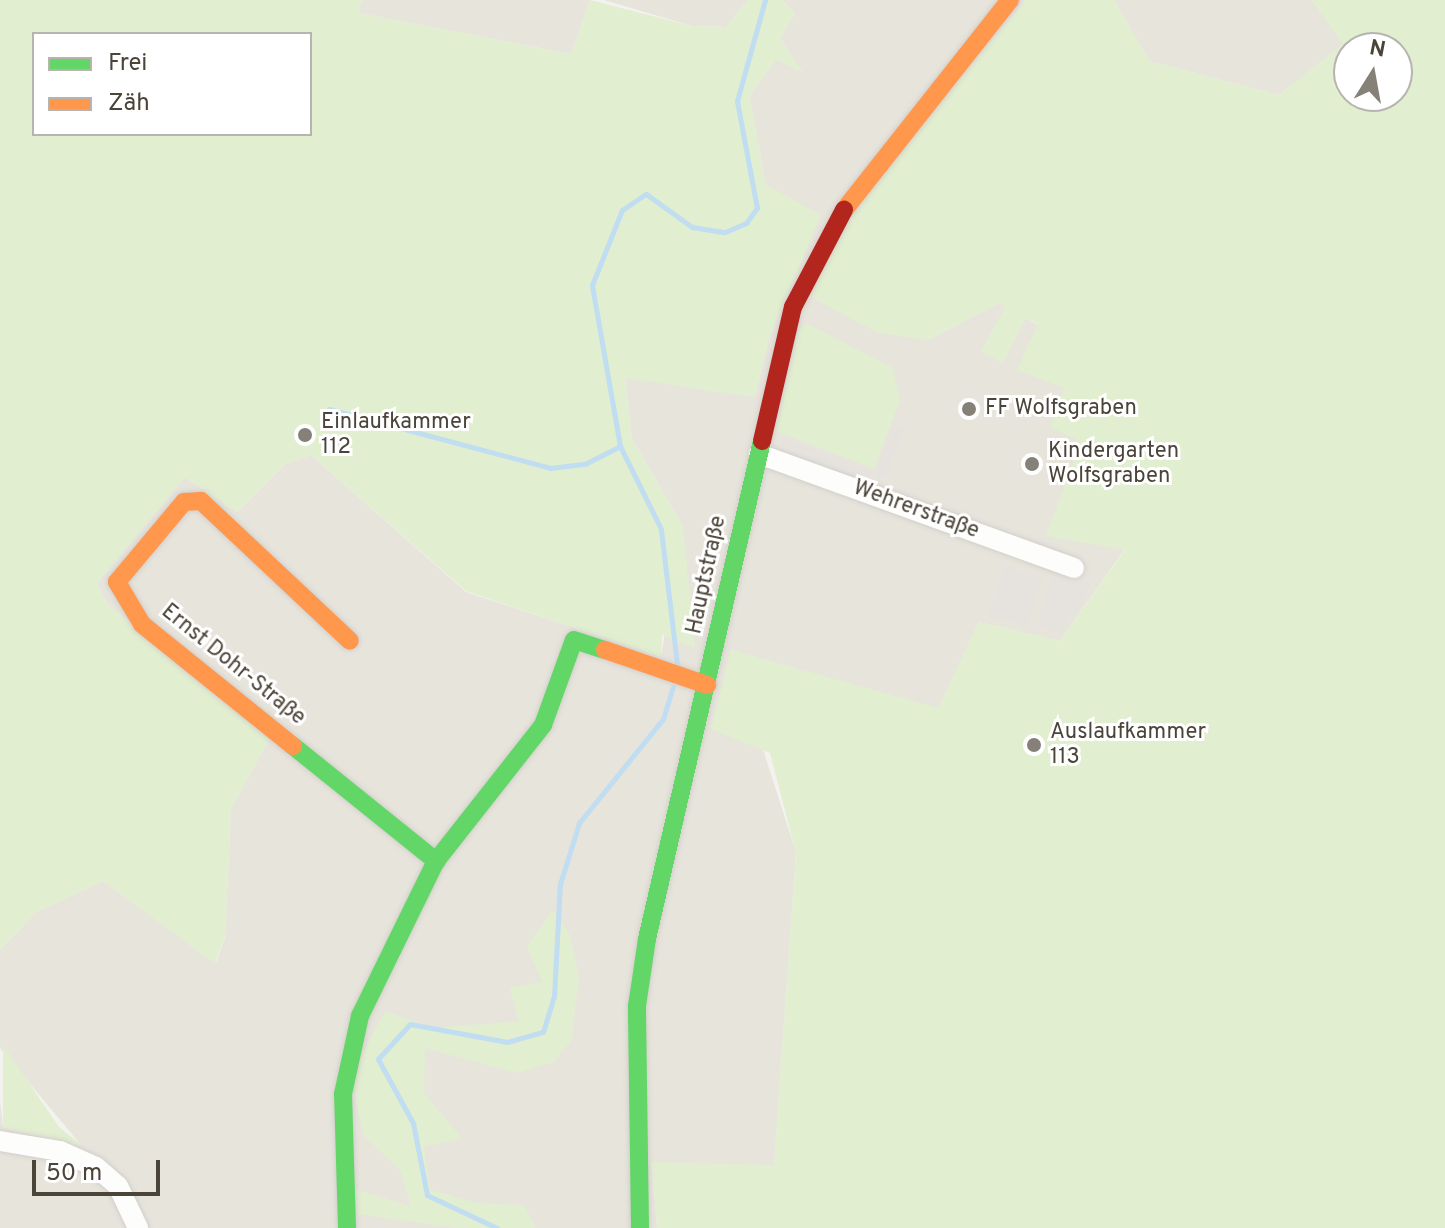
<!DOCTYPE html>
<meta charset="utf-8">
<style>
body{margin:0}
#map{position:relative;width:1445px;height:1228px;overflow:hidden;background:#f4f2ee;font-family:Overpass,sans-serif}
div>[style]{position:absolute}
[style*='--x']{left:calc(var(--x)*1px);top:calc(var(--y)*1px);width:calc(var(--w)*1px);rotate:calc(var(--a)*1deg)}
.residential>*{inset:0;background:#e7e4dc}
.green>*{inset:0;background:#e1eecf}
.parking>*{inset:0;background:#e6e3df}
.stream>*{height:5px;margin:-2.5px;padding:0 2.5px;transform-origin:2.5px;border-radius:2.5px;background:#c0ddf1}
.roads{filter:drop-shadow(0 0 2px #d2d0cb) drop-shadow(0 0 2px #d2d0cb)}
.street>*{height:20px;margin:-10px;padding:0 10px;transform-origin:10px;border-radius:10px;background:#fdfdfc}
.fast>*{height:18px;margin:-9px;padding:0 9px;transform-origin:9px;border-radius:9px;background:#63d668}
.slow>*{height:18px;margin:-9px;padding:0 9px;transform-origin:9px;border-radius:9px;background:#ff974d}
.jam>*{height:18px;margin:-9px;padding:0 9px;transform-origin:9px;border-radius:9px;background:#b3261e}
.dots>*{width:22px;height:22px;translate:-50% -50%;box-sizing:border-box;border:4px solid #fff;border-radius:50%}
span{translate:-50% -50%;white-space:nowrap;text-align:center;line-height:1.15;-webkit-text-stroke:6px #fff;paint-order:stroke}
.poi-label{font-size:22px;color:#4b4439}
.left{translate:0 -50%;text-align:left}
.street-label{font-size:22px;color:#4b4439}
.legend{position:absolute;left:32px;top:32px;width:280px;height:104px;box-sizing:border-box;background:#fff;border:2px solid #b7b4b0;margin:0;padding:10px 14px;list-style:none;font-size:24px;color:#4b4439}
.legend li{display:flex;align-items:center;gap:16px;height:40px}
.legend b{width:40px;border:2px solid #b7b4b0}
.north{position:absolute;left:1333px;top:32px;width:80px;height:80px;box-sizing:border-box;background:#fff;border:2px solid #b7b4b0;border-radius:50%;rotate:11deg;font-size:22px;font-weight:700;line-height:32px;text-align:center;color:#4b4439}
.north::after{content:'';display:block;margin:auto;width:28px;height:36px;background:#868178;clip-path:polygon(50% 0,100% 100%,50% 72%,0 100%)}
.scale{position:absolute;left:32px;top:1160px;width:128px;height:36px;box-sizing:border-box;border:4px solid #4b4439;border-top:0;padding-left:10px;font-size:24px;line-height:28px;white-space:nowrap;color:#4b4439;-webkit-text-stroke:6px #fff;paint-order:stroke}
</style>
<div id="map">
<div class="residential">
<div style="clip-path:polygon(362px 0,590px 0,571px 54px,358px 13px)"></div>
<div style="clip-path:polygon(604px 0,748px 0,726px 27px,692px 26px)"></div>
<div style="clip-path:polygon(782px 0,1026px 0,887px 166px,928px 340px,999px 303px,1179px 403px,1125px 549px,1060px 641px,979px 622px,938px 709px,731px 650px,796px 852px,774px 1166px,652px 1163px,657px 1228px,0 1228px,0 1100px,3px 1127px,81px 1145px,0 1048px,0 950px,36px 912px,103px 881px,216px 963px,225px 937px,231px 808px,270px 738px,107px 604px,97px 583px,185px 477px,237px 512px,285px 464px,311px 455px,466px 592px,661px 656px,683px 526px,632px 439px,625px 377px,755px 397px,769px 337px,820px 216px,766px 185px,749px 96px,776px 59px,802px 72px,780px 38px,795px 13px)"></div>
<div style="clip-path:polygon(1114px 0,1312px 0,1344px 44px,1279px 95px,1149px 61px)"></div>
</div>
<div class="green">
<div style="clip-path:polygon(evenodd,0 0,362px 0,358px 13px,571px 54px,590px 0,692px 26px,726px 27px,748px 0,782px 0,795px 13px,780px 38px,803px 73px,776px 59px,749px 96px,766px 185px,821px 215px,769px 337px,755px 397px,625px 378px,632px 439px,683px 526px,695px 648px,662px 635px,661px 657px,466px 591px,311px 455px,284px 465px,237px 512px,185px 477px,97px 583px,107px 604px,270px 738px,231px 808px,225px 936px,215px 964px,103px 881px,36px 912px,0 950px,0 0,34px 34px,310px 34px,310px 134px,34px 134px,34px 34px)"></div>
<div style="clip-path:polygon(evenodd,1026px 0,1114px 0,1149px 61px,1279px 95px,1343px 44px,1312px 0,1445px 0,1445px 1228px,657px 1228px,652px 1162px,774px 1165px,796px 853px,770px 753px,711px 729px,731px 650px,938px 708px,979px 622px,1060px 641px,1125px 550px,1046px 536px,1081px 442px,1050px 427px,1064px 388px,1017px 370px,1038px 324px,1026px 318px,1003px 363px,981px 351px,1005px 307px,999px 303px,928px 340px,878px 333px,811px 297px,842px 229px,887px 166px,1026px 0,1349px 48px,1397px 48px,1397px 96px,1349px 96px,1349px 48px)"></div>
<div style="clip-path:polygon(806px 323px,893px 368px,900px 400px,874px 469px,776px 431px,798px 331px)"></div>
<div style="clip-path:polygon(553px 910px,570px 935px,579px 978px,571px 1041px,554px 1062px,516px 1073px,425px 1048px,424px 1093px,462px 1138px,424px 1147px,430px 1190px,477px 1203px,524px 1205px,536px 1228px,456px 1228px,357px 1214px,354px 1189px,411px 1206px,400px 1170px,363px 1135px,351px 1075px,385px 1011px,433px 1028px,519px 1021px,509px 987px,542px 982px,527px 946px)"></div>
<div style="clip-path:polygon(3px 1045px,59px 1127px,83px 1146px,3px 1127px)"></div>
</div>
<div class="parking">
<div style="clip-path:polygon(894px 424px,905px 428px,886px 479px,875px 474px)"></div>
<div style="clip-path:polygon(783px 437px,872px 471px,867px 483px,778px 449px)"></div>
<div style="clip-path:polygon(1004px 566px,1043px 577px,1028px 626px,988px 616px)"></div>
<div style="clip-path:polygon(1062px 571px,1091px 581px,1084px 602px,1059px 632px,1036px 627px,1053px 577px)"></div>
</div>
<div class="stream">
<div style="--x:329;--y:409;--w:229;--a:14.9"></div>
<div style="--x:550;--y:468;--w:35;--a:-7"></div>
<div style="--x:585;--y:464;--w:39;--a:-27"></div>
<div style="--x:677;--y:664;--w:136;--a:-96.8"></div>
<div style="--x:661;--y:529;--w:93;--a:-116.3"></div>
<div style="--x:620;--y:446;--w:163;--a:-99.9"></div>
<div style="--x:592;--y:285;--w:81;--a:-68.2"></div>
<div style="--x:622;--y:210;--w:29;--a:-34"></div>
<div style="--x:646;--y:194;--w:57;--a:35.7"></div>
<div style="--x:692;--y:227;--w:33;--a:9"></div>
<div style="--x:725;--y:232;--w:23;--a:-23"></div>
<div style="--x:746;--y:223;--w:19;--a:-54"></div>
<div style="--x:757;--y:208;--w:109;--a:-100.6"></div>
<div style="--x:737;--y:101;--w:105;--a:-74.5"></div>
<div style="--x:497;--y:1228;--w:77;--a:-154.8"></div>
<div style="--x:427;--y:1195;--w:73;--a:-101"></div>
<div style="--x:413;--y:1123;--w:73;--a:-118.7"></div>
<div style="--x:378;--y:1059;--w:47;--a:-47.6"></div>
<div style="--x:410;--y:1024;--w:99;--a:10.5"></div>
<div style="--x:507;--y:1042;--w:37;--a:-16"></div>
<div style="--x:543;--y:1032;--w:37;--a:-73"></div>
<div style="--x:554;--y:997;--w:113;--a:-87"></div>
<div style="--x:560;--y:884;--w:64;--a:-72.7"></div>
<div style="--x:579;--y:823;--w:134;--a:-51.1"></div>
<div style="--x:663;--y:719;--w:34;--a:-73"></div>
</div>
<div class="roads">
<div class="street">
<div style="--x:759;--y:454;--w:335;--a:19.9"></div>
<div style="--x:0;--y:1141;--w:61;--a:9.5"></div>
<div style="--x:60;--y:1151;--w:39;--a:24"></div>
<div style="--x:96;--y:1167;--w:29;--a:41"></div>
<div style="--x:118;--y:1186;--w:47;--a:64.5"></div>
</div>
<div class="fast">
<div style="--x:293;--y:746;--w:184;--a:38.8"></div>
<div style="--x:347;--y:1228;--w:134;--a:-91.7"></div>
<div style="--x:343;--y:1094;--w:80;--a:-77.7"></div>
<div style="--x:360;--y:1016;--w:173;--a:-63.9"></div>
<div style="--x:436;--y:861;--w:173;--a:-51.8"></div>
<div style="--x:543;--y:725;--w:90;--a:-70"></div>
<div style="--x:574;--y:640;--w:33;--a:18"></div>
<div style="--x:640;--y:1228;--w:222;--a:-90.8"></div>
<div style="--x:637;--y:1006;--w:68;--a:-81.5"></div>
<div style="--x:647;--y:939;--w:511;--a:-77"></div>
</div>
<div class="slow">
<div style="--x:844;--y:210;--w:268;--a:-51.7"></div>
<div style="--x:605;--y:650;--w:108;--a:18.9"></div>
<div style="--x:293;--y:746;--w:194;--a:-141.1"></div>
<div style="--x:142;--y:624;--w:49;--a:-120.8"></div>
<div style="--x:117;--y:582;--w:104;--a:-50.1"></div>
<div style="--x:184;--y:502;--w:17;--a:-3"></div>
<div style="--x:201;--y:501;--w:204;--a:43.2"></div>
</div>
<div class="jam">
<div style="--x:762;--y:441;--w:138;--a:-77"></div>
<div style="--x:793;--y:307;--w:110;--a:-62.3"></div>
</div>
</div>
<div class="dots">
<div style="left:969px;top:409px;background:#868178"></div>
<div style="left:305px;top:435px;background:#868178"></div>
<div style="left:1032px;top:464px;background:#868178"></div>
<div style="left:1034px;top:745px;background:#868178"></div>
</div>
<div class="poi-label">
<span class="left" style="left:985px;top:409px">FF Wolfsgraben</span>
<span class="left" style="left:321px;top:435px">Einlaufkammer<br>112</span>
<span class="left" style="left:1048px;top:464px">Kindergarten<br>Wolfsgraben</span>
<span class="left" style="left:1050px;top:745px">Auslaufkammer<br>113</span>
</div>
<div class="street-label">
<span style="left:916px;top:510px;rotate:20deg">Wehrerstraße</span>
<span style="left:707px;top:575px;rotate:-78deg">Hauptstraße</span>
<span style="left:233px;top:665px;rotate:39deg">Ernst Dohr-Straße</span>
</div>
<ul class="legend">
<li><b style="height:10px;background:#63d668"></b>Frei</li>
<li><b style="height:10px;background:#ff974d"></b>Zäh</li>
</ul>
<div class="north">N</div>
<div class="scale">50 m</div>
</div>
